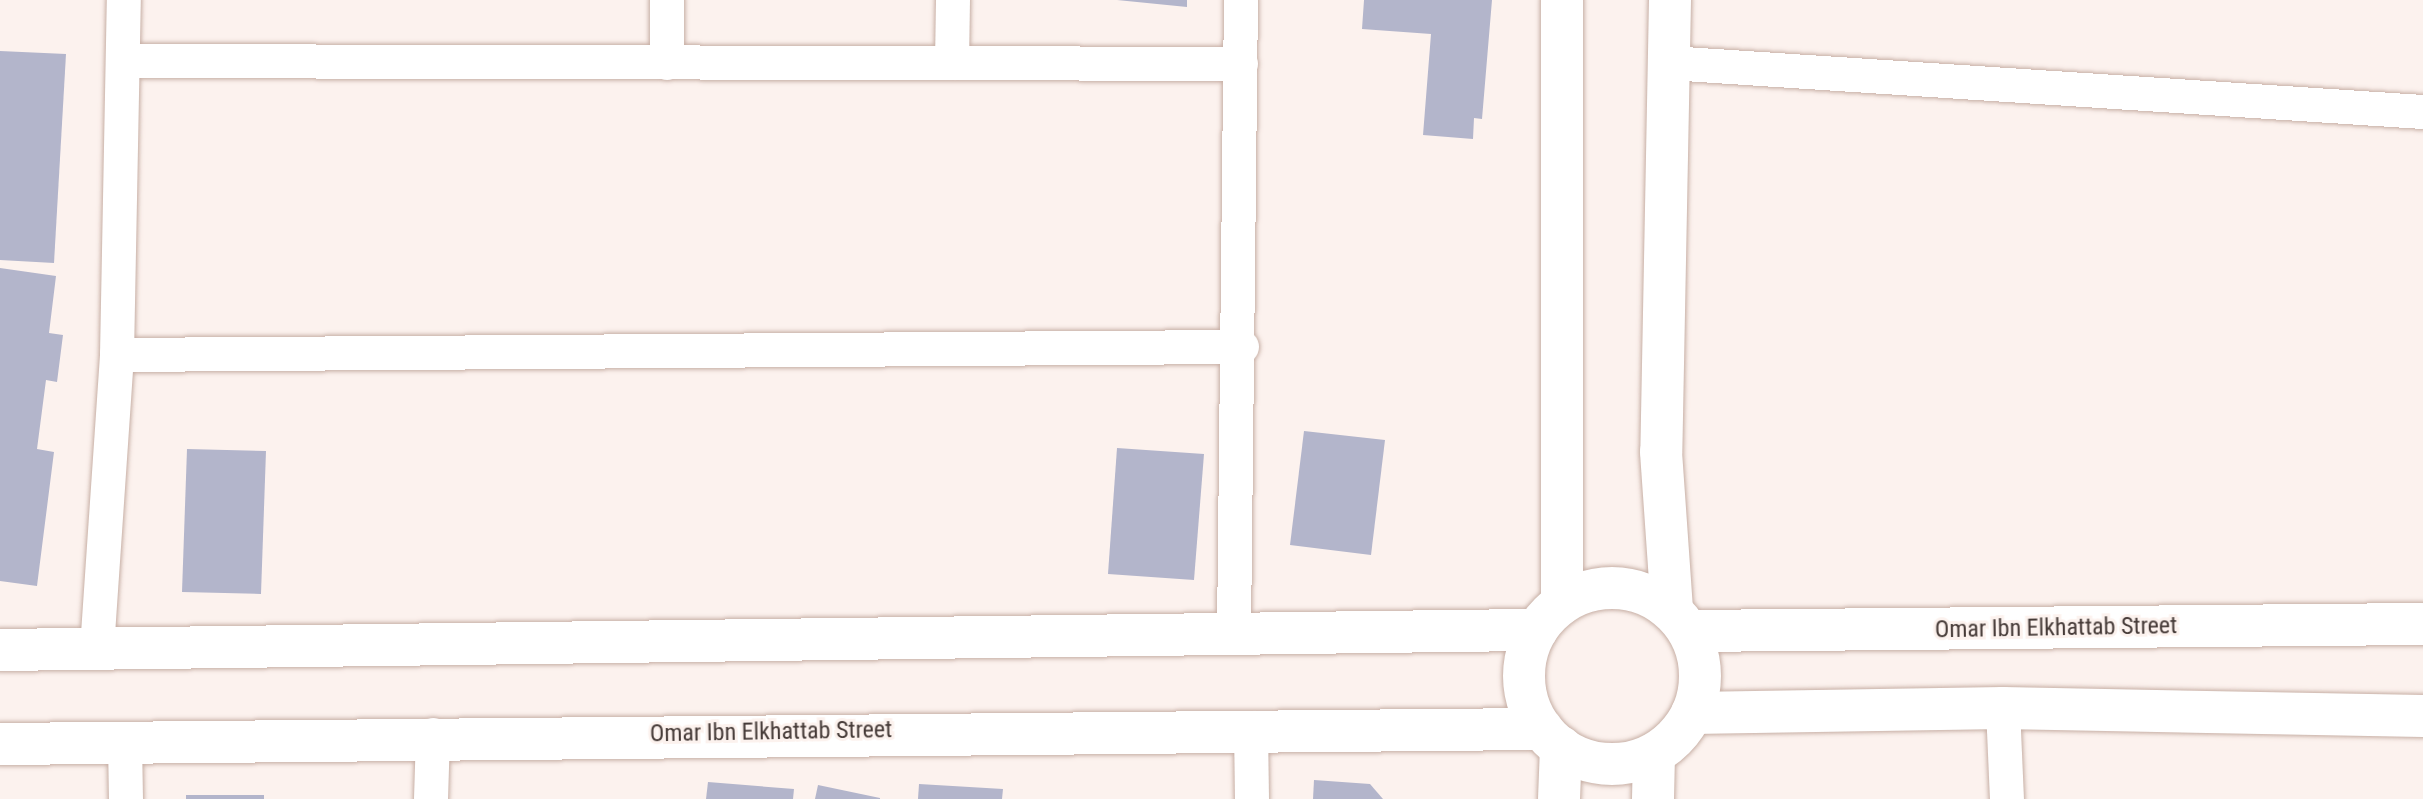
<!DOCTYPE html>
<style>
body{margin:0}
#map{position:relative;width:2423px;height:799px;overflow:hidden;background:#fcf2ee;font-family:"Roboto Condensed",sans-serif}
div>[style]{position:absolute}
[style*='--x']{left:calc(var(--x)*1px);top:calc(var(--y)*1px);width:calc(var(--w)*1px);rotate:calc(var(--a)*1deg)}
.building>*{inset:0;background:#b3b5cb}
.roads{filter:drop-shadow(0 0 2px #c7afa5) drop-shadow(0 0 2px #c7afa5)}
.minor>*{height:34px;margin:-17px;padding:0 17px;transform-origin:17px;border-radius:17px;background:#fff}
.tertiary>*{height:42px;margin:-21px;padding:0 21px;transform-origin:21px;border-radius:21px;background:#fff}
.tertiary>.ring{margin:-21px;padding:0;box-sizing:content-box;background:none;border:42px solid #fff;border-radius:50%}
span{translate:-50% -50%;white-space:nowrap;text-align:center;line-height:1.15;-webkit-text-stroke:6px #fcf2ee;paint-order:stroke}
.street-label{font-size:24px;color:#453a37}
</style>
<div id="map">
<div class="building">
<div style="clip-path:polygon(1117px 0,1187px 0,1187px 7px)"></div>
<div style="clip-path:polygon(1364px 0,1492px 0,1482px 119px,1474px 118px,1473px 139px,1423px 135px,1431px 34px,1362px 29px)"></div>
<div style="clip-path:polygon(0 51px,66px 54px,54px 263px,0 260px)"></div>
<div style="clip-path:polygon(0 268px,56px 276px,49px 333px,63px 335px,57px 382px,46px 380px,37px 449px,54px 452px,37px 586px,0 581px)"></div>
<div style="clip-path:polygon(1304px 431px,1385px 440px,1371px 555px,1290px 545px)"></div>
<div style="clip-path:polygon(1117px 448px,1204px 454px,1194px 580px,1108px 574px)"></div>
<div style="clip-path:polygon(187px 449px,266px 451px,261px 594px,182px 592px)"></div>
<div style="clip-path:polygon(1314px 780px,1370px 784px,1383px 799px,1313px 799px)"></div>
<div style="clip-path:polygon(708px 782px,794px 789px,793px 799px,706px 799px)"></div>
<div style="clip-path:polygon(919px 784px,1003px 789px,1002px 799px,918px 799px)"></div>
<div style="clip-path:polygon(818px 785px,880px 798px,880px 799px,815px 799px)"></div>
<div style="clip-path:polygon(186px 795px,264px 795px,264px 799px,186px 799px)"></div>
</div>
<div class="roads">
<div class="minor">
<div style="--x:667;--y:0;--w:63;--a:90"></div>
<div style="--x:123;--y:61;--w:1118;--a:0.15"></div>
<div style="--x:952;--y:63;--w:63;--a:-89.1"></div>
<div style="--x:1669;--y:63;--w:756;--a:3.72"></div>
<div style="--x:117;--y:355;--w:1125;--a:-0.41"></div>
<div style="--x:1234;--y:633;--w:633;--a:-89.37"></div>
<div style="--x:97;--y:649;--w:295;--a:-86.1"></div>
<div style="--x:117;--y:355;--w:355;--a:-88.9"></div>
<div style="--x:2003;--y:708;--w:91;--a:87.5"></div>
<div style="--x:1251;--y:728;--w:71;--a:89.2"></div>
<div style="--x:125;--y:742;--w:57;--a:89"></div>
<div style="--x:431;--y:799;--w:64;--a:-88.2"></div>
</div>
<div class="tertiary">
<div style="--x:1670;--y:0;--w:452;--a:91.1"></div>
<div style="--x:1661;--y:452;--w:157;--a:86"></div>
<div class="ring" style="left:1524px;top:588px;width:134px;height:134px"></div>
<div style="--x:1562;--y:603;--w:603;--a:-90"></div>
<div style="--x:1690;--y:631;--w:733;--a:-0.55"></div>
<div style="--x:0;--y:650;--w:1537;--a:-0.75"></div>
<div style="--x:1692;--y:713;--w:311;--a:-0.9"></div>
<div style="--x:2003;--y:708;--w:420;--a:1.1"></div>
<div style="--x:0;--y:744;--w:1542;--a:-0.56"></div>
<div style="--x:1559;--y:799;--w:52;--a:-87.8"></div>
<div style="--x:1653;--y:799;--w:45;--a:-88.7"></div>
</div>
</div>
<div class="street-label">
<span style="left:2056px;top:628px;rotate:-1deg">Omar Ibn Elkhattab Street</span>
<span style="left:771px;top:732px;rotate:-1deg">Omar Ibn Elkhattab Street</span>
</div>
</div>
